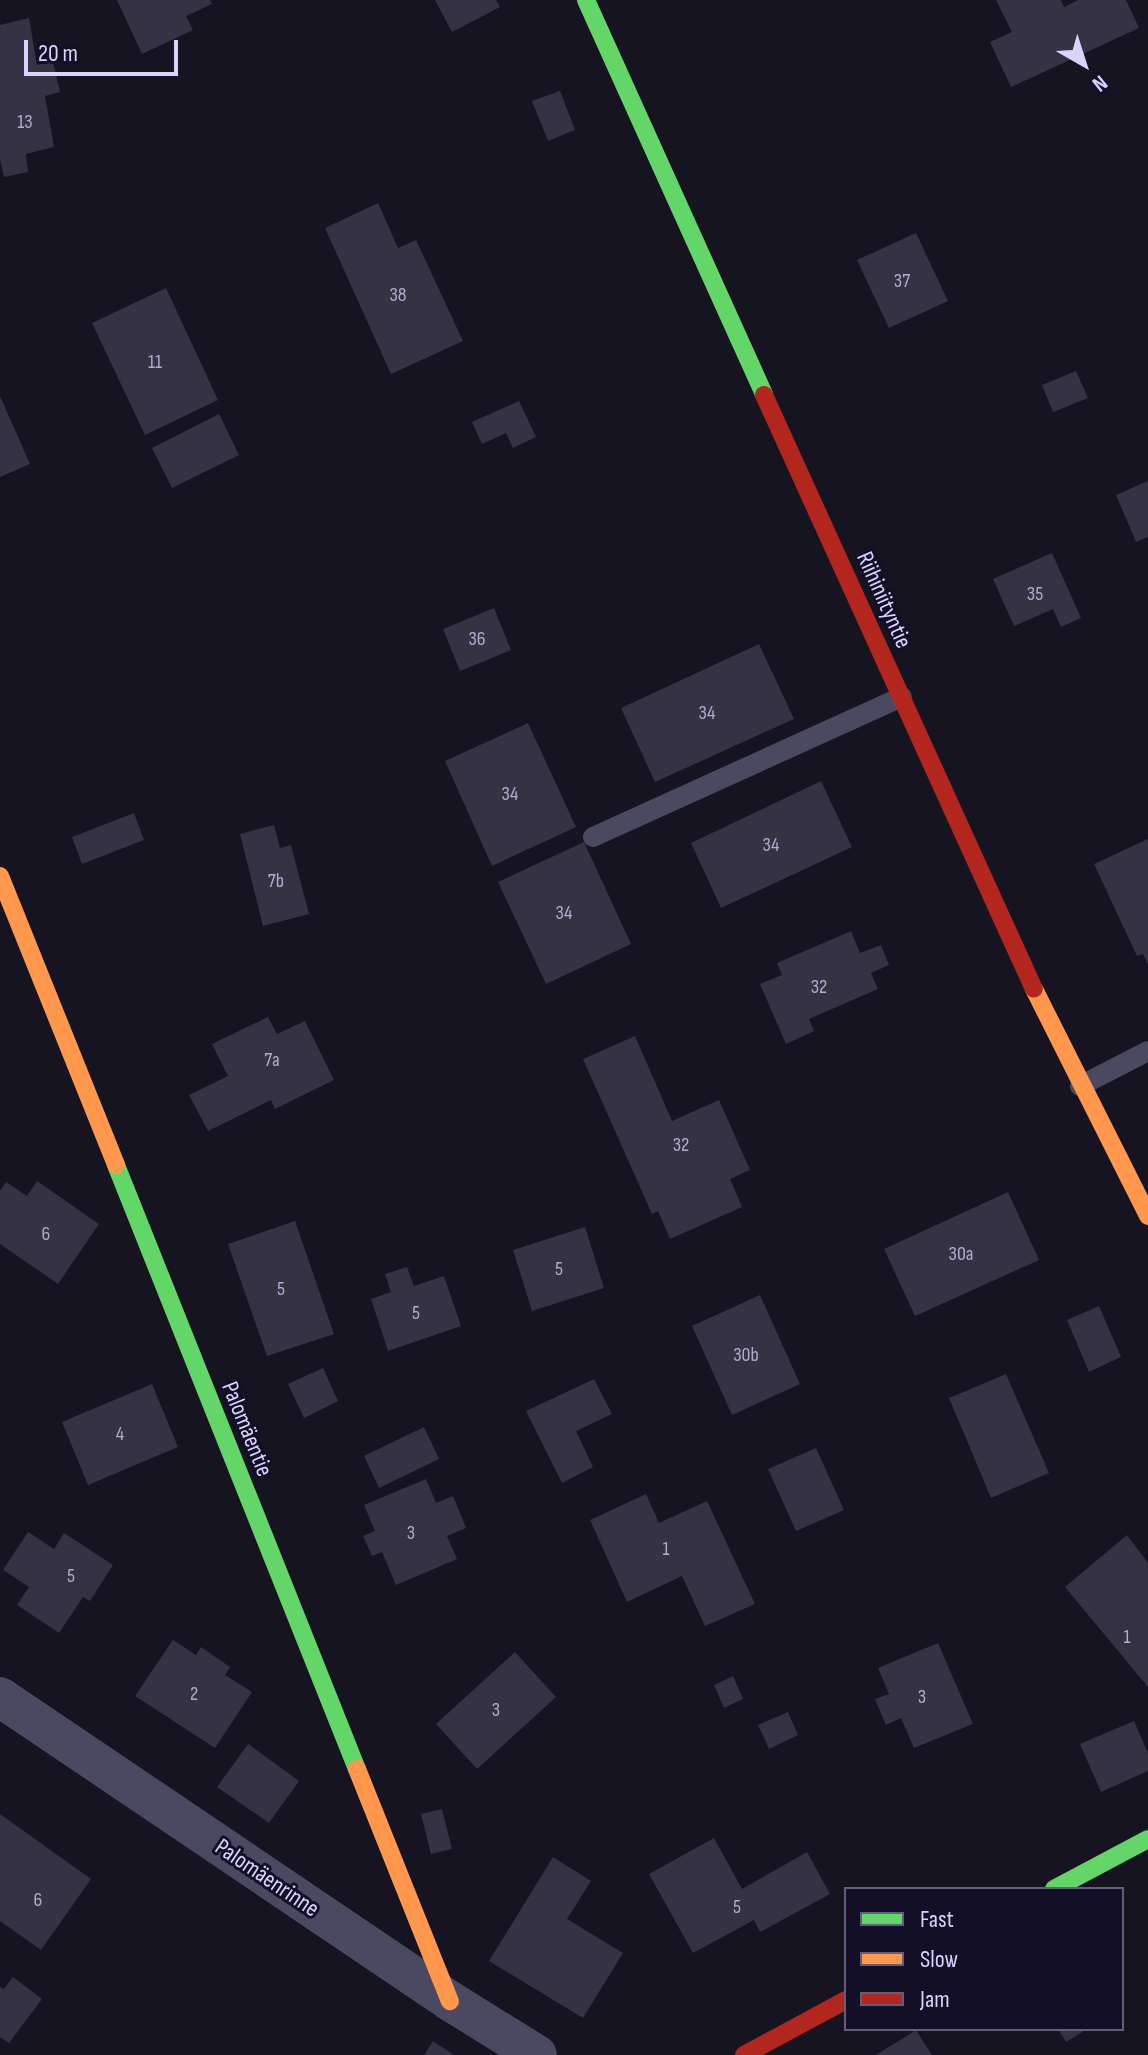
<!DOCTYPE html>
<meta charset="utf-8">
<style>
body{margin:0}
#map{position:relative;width:1148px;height:2055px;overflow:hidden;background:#161421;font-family:"Sofia Sans Condensed",sans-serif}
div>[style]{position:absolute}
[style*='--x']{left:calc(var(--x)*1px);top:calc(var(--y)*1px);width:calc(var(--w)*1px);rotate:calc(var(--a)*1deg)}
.building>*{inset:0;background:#343243}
.lane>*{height:20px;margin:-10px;padding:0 10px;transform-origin:10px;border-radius:10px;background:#4a4962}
.street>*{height:40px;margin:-20px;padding:0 20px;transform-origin:20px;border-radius:20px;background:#4a4962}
.fast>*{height:18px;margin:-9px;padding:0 9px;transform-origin:9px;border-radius:9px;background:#63d668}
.slow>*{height:18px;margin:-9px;padding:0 9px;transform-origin:9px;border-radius:9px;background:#ff974d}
.jam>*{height:18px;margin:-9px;padding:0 9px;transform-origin:9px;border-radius:9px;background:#b3261e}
span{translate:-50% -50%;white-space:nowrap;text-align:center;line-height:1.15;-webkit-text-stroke:6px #130f26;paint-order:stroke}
.number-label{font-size:20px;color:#b0acd0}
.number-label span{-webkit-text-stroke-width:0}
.street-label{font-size:24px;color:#d9d4ff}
.legend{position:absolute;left:844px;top:1887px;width:280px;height:144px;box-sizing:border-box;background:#130f26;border:2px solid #625e7d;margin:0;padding:10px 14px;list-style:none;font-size:24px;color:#d9d4ff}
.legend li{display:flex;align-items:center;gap:16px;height:40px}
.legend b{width:40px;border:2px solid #625e7d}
.north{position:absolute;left:1044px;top:24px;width:80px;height:80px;-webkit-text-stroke:6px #130f26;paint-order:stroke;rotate:141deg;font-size:22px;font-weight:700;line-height:32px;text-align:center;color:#d9d4ff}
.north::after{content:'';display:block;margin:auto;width:28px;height:36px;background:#d9d4ff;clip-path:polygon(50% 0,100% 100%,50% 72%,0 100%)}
.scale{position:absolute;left:24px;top:40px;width:154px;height:36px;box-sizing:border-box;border:4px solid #d9d4ff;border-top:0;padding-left:10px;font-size:24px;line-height:28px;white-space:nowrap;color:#d9d4ff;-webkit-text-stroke:6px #130f26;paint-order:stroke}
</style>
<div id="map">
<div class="building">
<div style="clip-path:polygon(117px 0,210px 0,212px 4px,186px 16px,193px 30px,142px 54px)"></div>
<div style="clip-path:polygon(435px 0,496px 0,500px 7px,452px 32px)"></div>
<div style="clip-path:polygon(996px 0,1061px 0,1064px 7px,1078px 0,1126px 0,1139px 28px,1011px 87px,990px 42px,1012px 32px)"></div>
<div style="clip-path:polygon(29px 18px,37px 65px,53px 62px,60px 92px,45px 96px,54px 147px,26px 154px,28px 172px,4px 177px,0 159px,0 25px)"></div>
<div style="clip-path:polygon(560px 91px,575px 130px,548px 141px,532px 101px)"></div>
<div style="clip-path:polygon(378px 203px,398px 248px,416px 240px,463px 341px,391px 374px,325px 228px)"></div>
<div style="clip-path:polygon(916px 233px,948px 301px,889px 328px,857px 260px)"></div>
<div style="clip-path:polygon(166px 288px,218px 400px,145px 435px,92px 323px)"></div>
<div style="clip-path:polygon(1076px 371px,1088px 398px,1053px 412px,1042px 385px)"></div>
<div style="clip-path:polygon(0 396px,30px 464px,0 477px)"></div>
<div style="clip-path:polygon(519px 401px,536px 437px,513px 448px,506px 433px,482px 444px,472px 422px)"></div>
<div style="clip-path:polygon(219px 414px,239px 455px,172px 488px,152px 448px)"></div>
<div style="clip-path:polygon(1148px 481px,1148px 537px,1136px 542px,1116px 495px)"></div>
<div style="clip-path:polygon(1052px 553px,1081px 618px,1061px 627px,1053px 609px,1014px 626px,993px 579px)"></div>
<div style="clip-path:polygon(494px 608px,511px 650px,460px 671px,443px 629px)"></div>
<div style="clip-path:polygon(759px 644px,794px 719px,655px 782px,621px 708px)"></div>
<div style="clip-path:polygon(528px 723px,576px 827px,492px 866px,445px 761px)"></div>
<div style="clip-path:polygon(821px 781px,852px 847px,721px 908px,691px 843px)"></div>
<div style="clip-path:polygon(134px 813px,144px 840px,82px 864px,72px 837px)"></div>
<div style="clip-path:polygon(274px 825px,280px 848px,291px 845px,309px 914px,263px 926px,240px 834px)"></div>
<div style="clip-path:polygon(1148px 839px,1148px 964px,1143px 954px,1137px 956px,1094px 864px)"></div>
<div style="clip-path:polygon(584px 842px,631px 944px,546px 984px,498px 882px)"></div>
<div style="clip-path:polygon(851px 931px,860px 953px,881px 945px,889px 965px,871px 973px,878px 989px,809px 1019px,814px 1031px,786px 1044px,760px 984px,782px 975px,777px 963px)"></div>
<div style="clip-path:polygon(268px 1017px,277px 1034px,305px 1021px,334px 1080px,275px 1109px,271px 1100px,208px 1131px,189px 1095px,228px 1076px,212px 1044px)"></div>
<div style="clip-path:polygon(635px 1036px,672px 1121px,719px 1100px,750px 1170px,730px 1179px,742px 1207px,670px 1239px,658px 1211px,652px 1214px,583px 1059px)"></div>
<div style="clip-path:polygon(37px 1181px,99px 1224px,58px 1284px,0 1244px,0 1191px,6px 1182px,27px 1196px)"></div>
<div style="clip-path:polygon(1008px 1192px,1039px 1260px,915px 1316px,884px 1249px)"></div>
<div style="clip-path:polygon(295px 1221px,334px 1334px,267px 1356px,228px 1244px)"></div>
<div style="clip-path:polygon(585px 1227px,604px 1288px,532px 1311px,513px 1250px)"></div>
<div style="clip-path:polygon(407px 1267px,414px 1286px,444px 1276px,461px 1326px,388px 1351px,371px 1299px,391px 1292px,385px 1274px)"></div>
<div style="clip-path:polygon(760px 1295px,800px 1384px,732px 1415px,692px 1326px)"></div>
<div style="clip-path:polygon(1099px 1306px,1121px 1357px,1089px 1372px,1067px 1320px)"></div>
<div style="clip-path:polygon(323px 1368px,338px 1401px,304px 1418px,288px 1384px)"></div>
<div style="clip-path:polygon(1006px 1374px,1049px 1473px,991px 1498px,949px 1398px)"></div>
<div style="clip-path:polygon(594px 1379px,612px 1414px,576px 1431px,593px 1467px,562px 1483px,526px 1411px)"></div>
<div style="clip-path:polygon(152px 1384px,178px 1447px,88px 1485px,62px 1422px)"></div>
<div style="clip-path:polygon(424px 1427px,439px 1459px,379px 1488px,364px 1456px)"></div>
<div style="clip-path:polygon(816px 1448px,844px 1510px,796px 1531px,768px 1469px)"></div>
<div style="clip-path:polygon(426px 1479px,436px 1503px,453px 1496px,466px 1528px,447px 1536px,457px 1559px,396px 1585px,382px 1552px,372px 1556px,363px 1536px,375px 1531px,364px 1505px)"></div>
<div style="clip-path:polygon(646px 1494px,659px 1523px,707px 1501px,755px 1604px,705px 1626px,682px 1576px,627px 1602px,590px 1520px)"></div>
<div style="clip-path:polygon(28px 1532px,54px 1549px,64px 1533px,113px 1565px,90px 1601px,83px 1597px,59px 1633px,17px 1605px,29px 1587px,3px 1570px)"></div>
<div style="clip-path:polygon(1127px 1535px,1148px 1563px,1148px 1687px,1065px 1587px)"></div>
<div style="clip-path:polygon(173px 1640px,196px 1655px,201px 1647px,230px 1667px,225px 1675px,252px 1692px,215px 1748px,135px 1696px)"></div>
<div style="clip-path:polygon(938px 1643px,973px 1724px,914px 1748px,901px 1718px,886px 1725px,875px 1699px,889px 1694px,878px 1668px)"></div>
<div style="clip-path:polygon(515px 1652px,556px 1697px,477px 1769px,436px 1724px)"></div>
<div style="clip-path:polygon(733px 1676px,743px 1699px,724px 1708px,714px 1685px)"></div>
<div style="clip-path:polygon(788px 1712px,798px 1735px,769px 1749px,758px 1725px)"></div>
<div style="clip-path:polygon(1134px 1721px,1148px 1753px,1148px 1771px,1101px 1792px,1080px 1744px)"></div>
<div style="clip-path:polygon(248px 1744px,299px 1781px,269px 1823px,217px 1787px)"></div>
<div style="clip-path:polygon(442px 1809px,452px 1849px,431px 1854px,421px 1814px)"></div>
<div style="clip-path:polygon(0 1814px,91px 1879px,41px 1950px,0 1921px)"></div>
<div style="clip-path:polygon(714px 1838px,742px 1889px,807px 1852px,830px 1894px,760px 1932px,754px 1920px,693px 1953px,649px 1874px)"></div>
<div style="clip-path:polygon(553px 1857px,591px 1881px,567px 1919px,623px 1953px,583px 2018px,489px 1961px)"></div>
<div style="clip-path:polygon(13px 1977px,42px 1999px,9px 2043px,0 2037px,0 1987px,4px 1989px)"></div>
<div style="clip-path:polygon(1058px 2029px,1087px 2029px,1066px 2042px)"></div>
<div style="clip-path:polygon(916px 2030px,932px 2055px,876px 2055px)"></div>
<div style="clip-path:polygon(433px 2041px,454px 2055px,424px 2055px)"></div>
</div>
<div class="lane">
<div style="--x:593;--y:837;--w:339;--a:-24.4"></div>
<div style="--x:1080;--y:1086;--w:76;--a:-27.2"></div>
</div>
<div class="street">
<div style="--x:0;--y:1697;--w:543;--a:34.04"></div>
<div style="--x:450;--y:2001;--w:102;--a:31.8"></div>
</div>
<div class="fast">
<div style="--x:586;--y:0;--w:433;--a:65.7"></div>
<div style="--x:116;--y:1165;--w:650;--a:68.25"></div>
<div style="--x:1054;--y:1889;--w:106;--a:-28"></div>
</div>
<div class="slow">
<div style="--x:0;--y:876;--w:311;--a:68.1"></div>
<div style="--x:1034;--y:989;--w:254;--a:63.3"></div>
<div style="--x:357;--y:1769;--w:250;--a:68.2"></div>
</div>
<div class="jam">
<div style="--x:764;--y:395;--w:652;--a:65.56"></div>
<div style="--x:744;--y:2055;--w:116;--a:-28.3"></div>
</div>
<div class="number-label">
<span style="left:25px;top:122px">13</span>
<span style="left:902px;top:281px">37</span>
<span style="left:398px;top:295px">38</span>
<span style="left:155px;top:362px">11</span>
<span style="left:1035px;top:594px">35</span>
<span style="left:477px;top:639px">36</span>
<span style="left:707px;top:713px">34</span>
<span style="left:510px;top:794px">34</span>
<span style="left:771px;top:845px">34</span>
<span style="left:276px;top:881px">7b</span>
<span style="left:564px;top:913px">34</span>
<span style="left:819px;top:987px">32</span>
<span style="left:272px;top:1060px">7a</span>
<span style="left:681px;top:1145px">32</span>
<span style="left:46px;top:1234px">6</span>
<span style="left:961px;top:1254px">30a</span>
<span style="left:559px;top:1269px">5</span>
<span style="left:281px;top:1289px">5</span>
<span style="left:416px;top:1313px">5</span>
<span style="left:746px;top:1355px">30b</span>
<span style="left:120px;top:1434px">4</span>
<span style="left:411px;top:1533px">3</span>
<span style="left:666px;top:1549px">1</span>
<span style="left:71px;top:1576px">5</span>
<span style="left:1127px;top:1637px">1</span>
<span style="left:194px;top:1694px">2</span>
<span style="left:922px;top:1697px">3</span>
<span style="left:496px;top:1710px">3</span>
<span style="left:38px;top:1900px">6</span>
<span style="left:737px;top:1907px">5</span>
</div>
<div class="street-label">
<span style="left:884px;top:600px;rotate:66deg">Riihiniityntie</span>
<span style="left:247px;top:1429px;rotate:68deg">Palomäentie</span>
<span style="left:267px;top:1878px;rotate:34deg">Palomäenrinne</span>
</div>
<ul class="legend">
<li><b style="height:10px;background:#63d668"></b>Fast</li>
<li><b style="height:10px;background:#ff974d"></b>Slow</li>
<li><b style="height:10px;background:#b3261e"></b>Jam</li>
</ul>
<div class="north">N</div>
<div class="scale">20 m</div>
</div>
